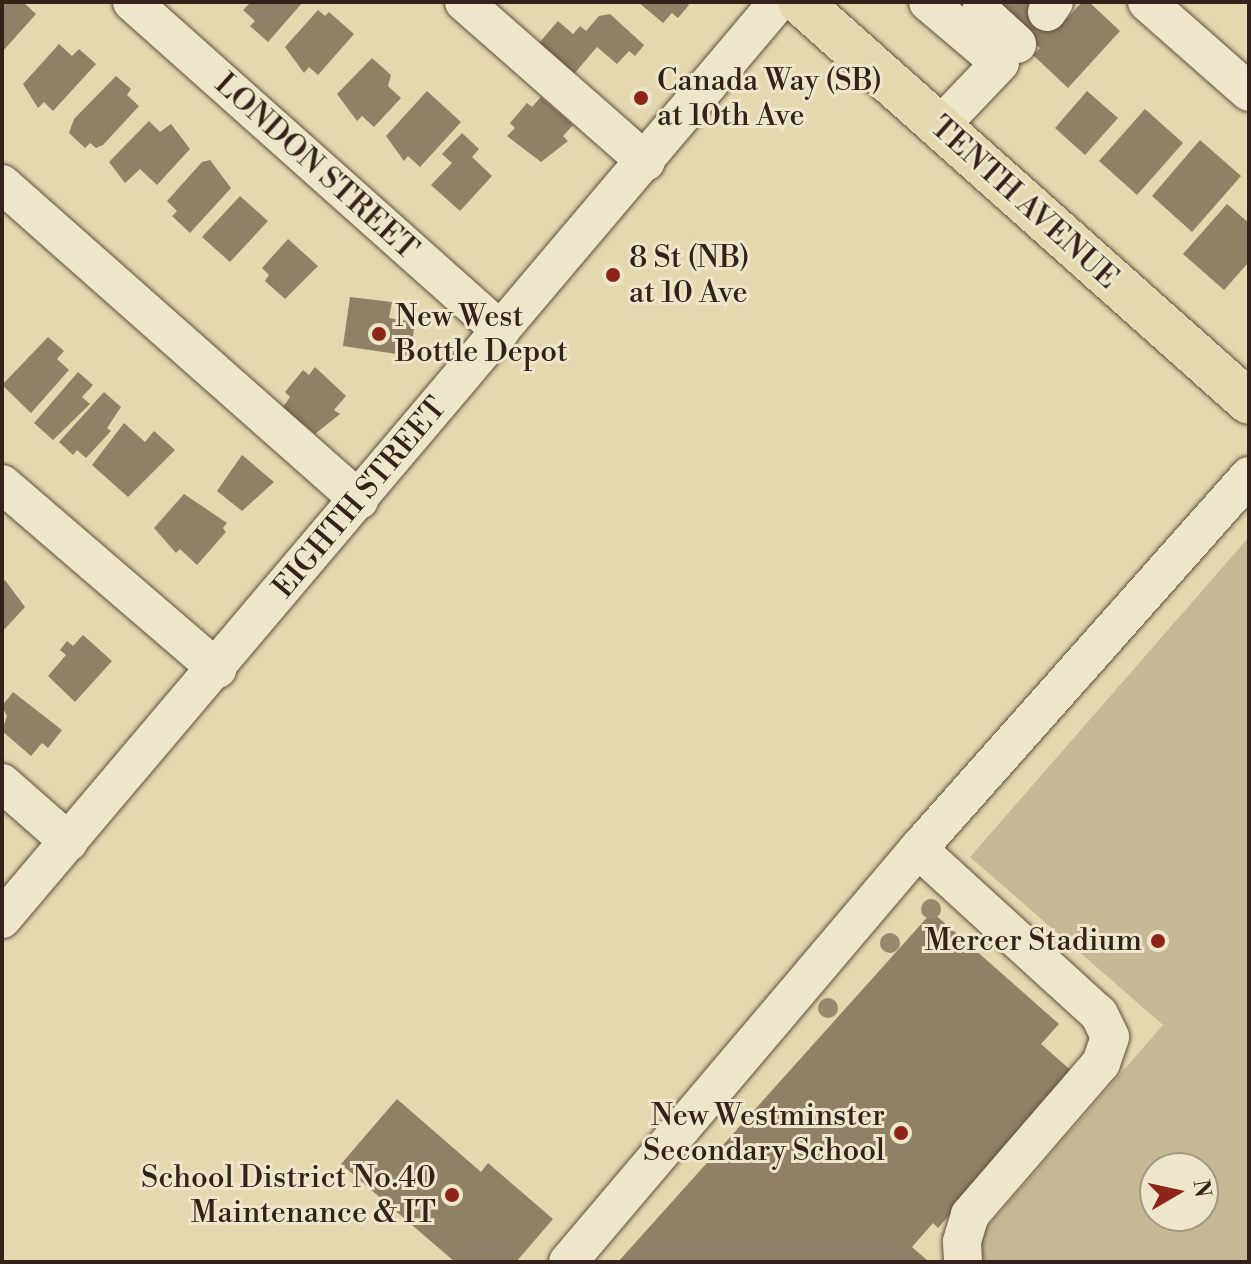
<!DOCTYPE html>
<style>
body{margin:0}
#map{position:relative;width:1251px;height:1264px;overflow:hidden;background:#e3d8ae;font-family:"Libre Bodoni",serif}
div>[style]{position:absolute}
[style*='--x']{left:calc(var(--x)*1px);top:calc(var(--y)*1px);width:calc(var(--w)*1px);rotate:calc(var(--a)*1deg)}
.green>*{inset:0;background:#c5b995}
.building>*{inset:0;background:#8f8166}
.roads{filter:drop-shadow(0 0 2px #5f503e) drop-shadow(0 0 2px #5f503e)}
.minor>*{height:38px;margin:-19px;padding:0 19px;transform-origin:19px;border-radius:19px;background:#ede6ca}
.major>*{height:44px;margin:-22px;padding:0 22px;transform-origin:22px;border-radius:22px;background:#e3d8ae}
.trees>*{width:20px;height:20px;margin:-10px;border-radius:50%;background:#97896d}
.dots>*{width:22px;height:22px;translate:-50% -50%;box-sizing:border-box;border:4px solid #ede6ca;border-radius:50%}
span{translate:-50% -50%;white-space:nowrap;text-align:center;line-height:1.15;-webkit-text-stroke:6px #ede6ca;paint-order:stroke}
.poi-label{font-size:30px;color:#332219}
.left{translate:0 -50%;text-align:left}
.right{translate:-100% -50%;text-align:right}
.street-label{font-size:30px;color:#332219}
.frame{position:absolute;inset:0;border:4px solid #332219;pointer-events:none}
.north{position:absolute;left:1139px;top:1152px;width:80px;height:80px;box-sizing:border-box;background:#ede6ca;border:2px solid #a39883;border-radius:50%;rotate:81deg;font-size:22px;font-weight:700;line-height:32px;text-align:center;color:#332219}
.north::after{content:'';display:block;margin:auto;width:28px;height:36px;background:#8f2418;clip-path:polygon(50% 0,100% 100%,50% 72%,0 100%)}
</style>
<div id="map">
<div class="green">
<div style="clip-path:polygon(evenodd,1249px 537px,1249px 1262px,978px 1262px,976px 1240px,1163px 1025px,970px 857px,1249px 537px,1155px 1168px,1203px 1168px,1203px 1216px,1155px 1216px,1155px 1168px)"></div>
</div>
<div class="building">
<div style="clip-path:polygon(2px 2px,23px 2px,36px 14px,2px 52px)"></div>
<div style="clip-path:polygon(251px 2px,303px 2px,268px 42px,250px 26px,255px 21px,243px 10px)"></div>
<div style="clip-path:polygon(638px 2px,686px 2px,689px 5px,678px 18px,672px 13px,663px 23px)"></div>
<div style="clip-path:polygon(938px 2px,1035px 2px,1062px 24px,1082px 2px,1089px 2px,1120px 31px,1068px 88px,1033px 55px,1040px 48px,988px 4px,972px 23px)"></div>
<div style="clip-path:polygon(318px 10px,325px 16px,329px 12px,354px 34px,318px 75px,309px 67px,304px 73px,285px 47px)"></div>
<div style="clip-path:polygon(610px 14px,644px 45px,635px 56px,629px 51px,617px 64px,597px 47px,574px 74px,538px 44px,558px 21px,573px 34px,580px 26px,586px 31px,599px 16px)"></div>
<div style="clip-path:polygon(59px 44px,72px 56px,79px 49px,96px 64px,53px 111px,44px 102px,38px 108px,23px 84px)"></div>
<div style="clip-path:polygon(372px 58px,391px 75px,388px 86px,401px 98px,374px 127px,362px 116px,357px 121px,337px 94px)"></div>
<div style="clip-path:polygon(116px 76px,131px 89px,127px 95px,139px 106px,103px 145px,96px 148px,90px 143px,85px 148px,69px 133px,74px 119px)"></div>
<div style="clip-path:polygon(427px 91px,461px 122px,420px 167px,408px 156px,404px 161px,386px 136px)"></div>
<div style="clip-path:polygon(1087px 91px,1118px 118px,1085px 155px,1055px 128px)"></div>
<div style="clip-path:polygon(541px 97px,573px 125px,563px 136px,568px 141px,541px 162px,507px 136px,515px 128px,510px 123px,527px 103px,532px 107px)"></div>
<div style="clip-path:polygon(1145px 109px,1183px 143px,1137px 195px,1099px 161px)"></div>
<div style="clip-path:polygon(149px 121px,160px 132px,171px 124px,190px 149px,157px 185px,140px 169px,125px 183px,109px 162px)"></div>
<div style="clip-path:polygon(462px 133px,479px 149px,472px 157px,492px 176px,460px 211px,431px 185px,452px 163px,442px 154px)"></div>
<div style="clip-path:polygon(1200px 140px,1241px 176px,1192px 232px,1152px 196px)"></div>
<div style="clip-path:polygon(210px 160px,231px 188px,190px 233px,172px 216px,177px 211px,167px 201px,202px 162px)"></div>
<div style="clip-path:polygon(240px 196px,268px 221px,230px 262px,202px 237px)"></div>
<div style="clip-path:polygon(1227px 204px,1249px 223px,1249px 262px,1224px 290px,1183px 254px)"></div>
<div style="clip-path:polygon(288px 239px,318px 266px,285px 299px,265px 281px,269px 275px,262px 268px)"></div>
<div style="clip-path:polygon(350px 297px,392px 302px,389px 318px,415px 322px,410px 356px,343px 346px)"></div>
<div style="clip-path:polygon(48px 337px,64px 351px,57px 359px,69px 370px,31px 413px,2px 385px)"></div>
<div style="clip-path:polygon(315px 367px,346px 396px,334px 410px,340px 414px,315px 434px,283px 407px,290px 397px,285px 392px,303px 370px,309px 375px)"></div>
<div style="clip-path:polygon(78px 372px,93px 385px,82px 397px,90px 404px,53px 440px,34px 423px)"></div>
<div style="clip-path:polygon(104px 392px,121px 407px,107px 428px,111px 431px,86px 458px,77px 450px,73px 455px,59px 442px)"></div>
<div style="clip-path:polygon(124px 423px,145px 442px,154px 431px,175px 450px,128px 497px,92px 465px)"></div>
<div style="clip-path:polygon(242px 455px,274px 482px,242px 511px,217px 491px)"></div>
<div style="clip-path:polygon(184px 494px,227px 523px,223px 528px,226px 532px,197px 565px,180px 549px,176px 553px,154px 528px)"></div>
<div style="clip-path:polygon(5px 580px,25px 607px,2px 632px,2px 583px)"></div>
<div style="clip-path:polygon(83px 635px,112px 661px,75px 702px,48px 676px,66px 655px,60px 650px,67px 641px,73px 646px)"></div>
<div style="clip-path:polygon(13px 692px,62px 730px,48px 748px,42px 743px,31px 756px,2px 731px,7px 716px,2px 706px)"></div>
<div style="clip-path:polygon(932px 912px,1059px 1024px,1041px 1044px,1074px 1073px,938px 1228px,933px 1223px,912px 1247px,929px 1262px,618px 1262px)"></div>
<div style="clip-path:polygon(397px 1099px,481px 1172px,488px 1163px,553px 1219px,516px 1262px,455px 1262px,341px 1164px)"></div>
</div>
<div class="roads">
<div class="minor">
<div style="--x:132;--y:2;--w:494;--a:41.7"></div>
<div style="--x:464;--y:2;--w:242;--a:41.3"></div>
<div style="--x:928;--y:2;--w:94;--a:40.3"></div>
<div style="--x:1000;--y:63;--w:88;--a:133.6"></div>
<div style="--x:1147;--y:2;--w:136;--a:41.4"></div>
<div style="--x:981;--y:11;--w:49;--a:42.5"></div>
<div style="--x:1047;--y:12;--w:12;--a:-55"></div>
<div style="--x:2;--y:184;--w:477;--a:41.5"></div>
<div style="--x:2;--y:484;--w:284;--a:40.7"></div>
<div style="--x:2;--y:783;--w:89;--a:41.4"></div>
<div style="--x:918;--y:849;--w:245;--a:42.4"></div>
<div style="--x:1099;--y:1014;--w:25;--a:64"></div>
<div style="--x:1110;--y:1037;--w:28;--a:109"></div>
<div style="--x:1101;--y:1063;--w:201;--a:130.8"></div>
<div style="--x:970;--y:1215;--w:28;--a:107"></div>
<div style="--x:962;--y:1242;--w:20;--a:87"></div>
<div style="--x:2;--y:919;--w:1201;--a:-49.76"></div>
<div style="--x:568;--y:1262;--w:541;--a:-49.72"></div>
<div style="--x:918;--y:849;--w:499;--a:-48.4"></div>
</div>
<div class="major">
<div style="--x:800;--y:2;--w:601;--a:41.7"></div>
</div>
</div>
<div class="trees">
<div style="left:931px;top:909px"></div>
<div style="left:890px;top:943px"></div>
<div style="left:828px;top:1008px"></div>
</div>
<div class="dots">
<div style="left:641px;top:98px;background:#8f2418"></div>
<div style="left:613px;top:275px;background:#8f2418"></div>
<div style="left:379px;top:334px;background:#8f2418"></div>
<div style="left:1158px;top:941px;background:#8f2418"></div>
<div style="left:901px;top:1133px;background:#8f2418"></div>
<div style="left:452px;top:1195px;background:#8f2418"></div>
</div>
<div class="poi-label">
<span class="left" style="left:657px;top:98px">Canada Way (SB)<br>at 10th Ave</span>
<span class="left" style="left:629px;top:275px">8 St (NB)<br>at 10 Ave</span>
<span class="left" style="left:395px;top:334px">New West<br>Bottle Depot</span>
<span class="right" style="left:1142px;top:941px">Mercer Stadium</span>
<span class="right" style="left:885px;top:1133px">New Westminster<br>Secondary School</span>
<span class="right" style="left:436px;top:1195px">School District No.40<br>Maintenance &amp; IT</span>
</div>
<div class="street-label">
<span style="left:316px;top:167px;rotate:42deg">LONDON STREET</span>
<span style="left:1024px;top:203px;rotate:42deg">TENTH AVENUE</span>
<span style="left:360px;top:498px;rotate:-50deg">EIGHTH STREET</span>
</div>
<div class="frame"></div>
<div class="north">N</div>
</div>
